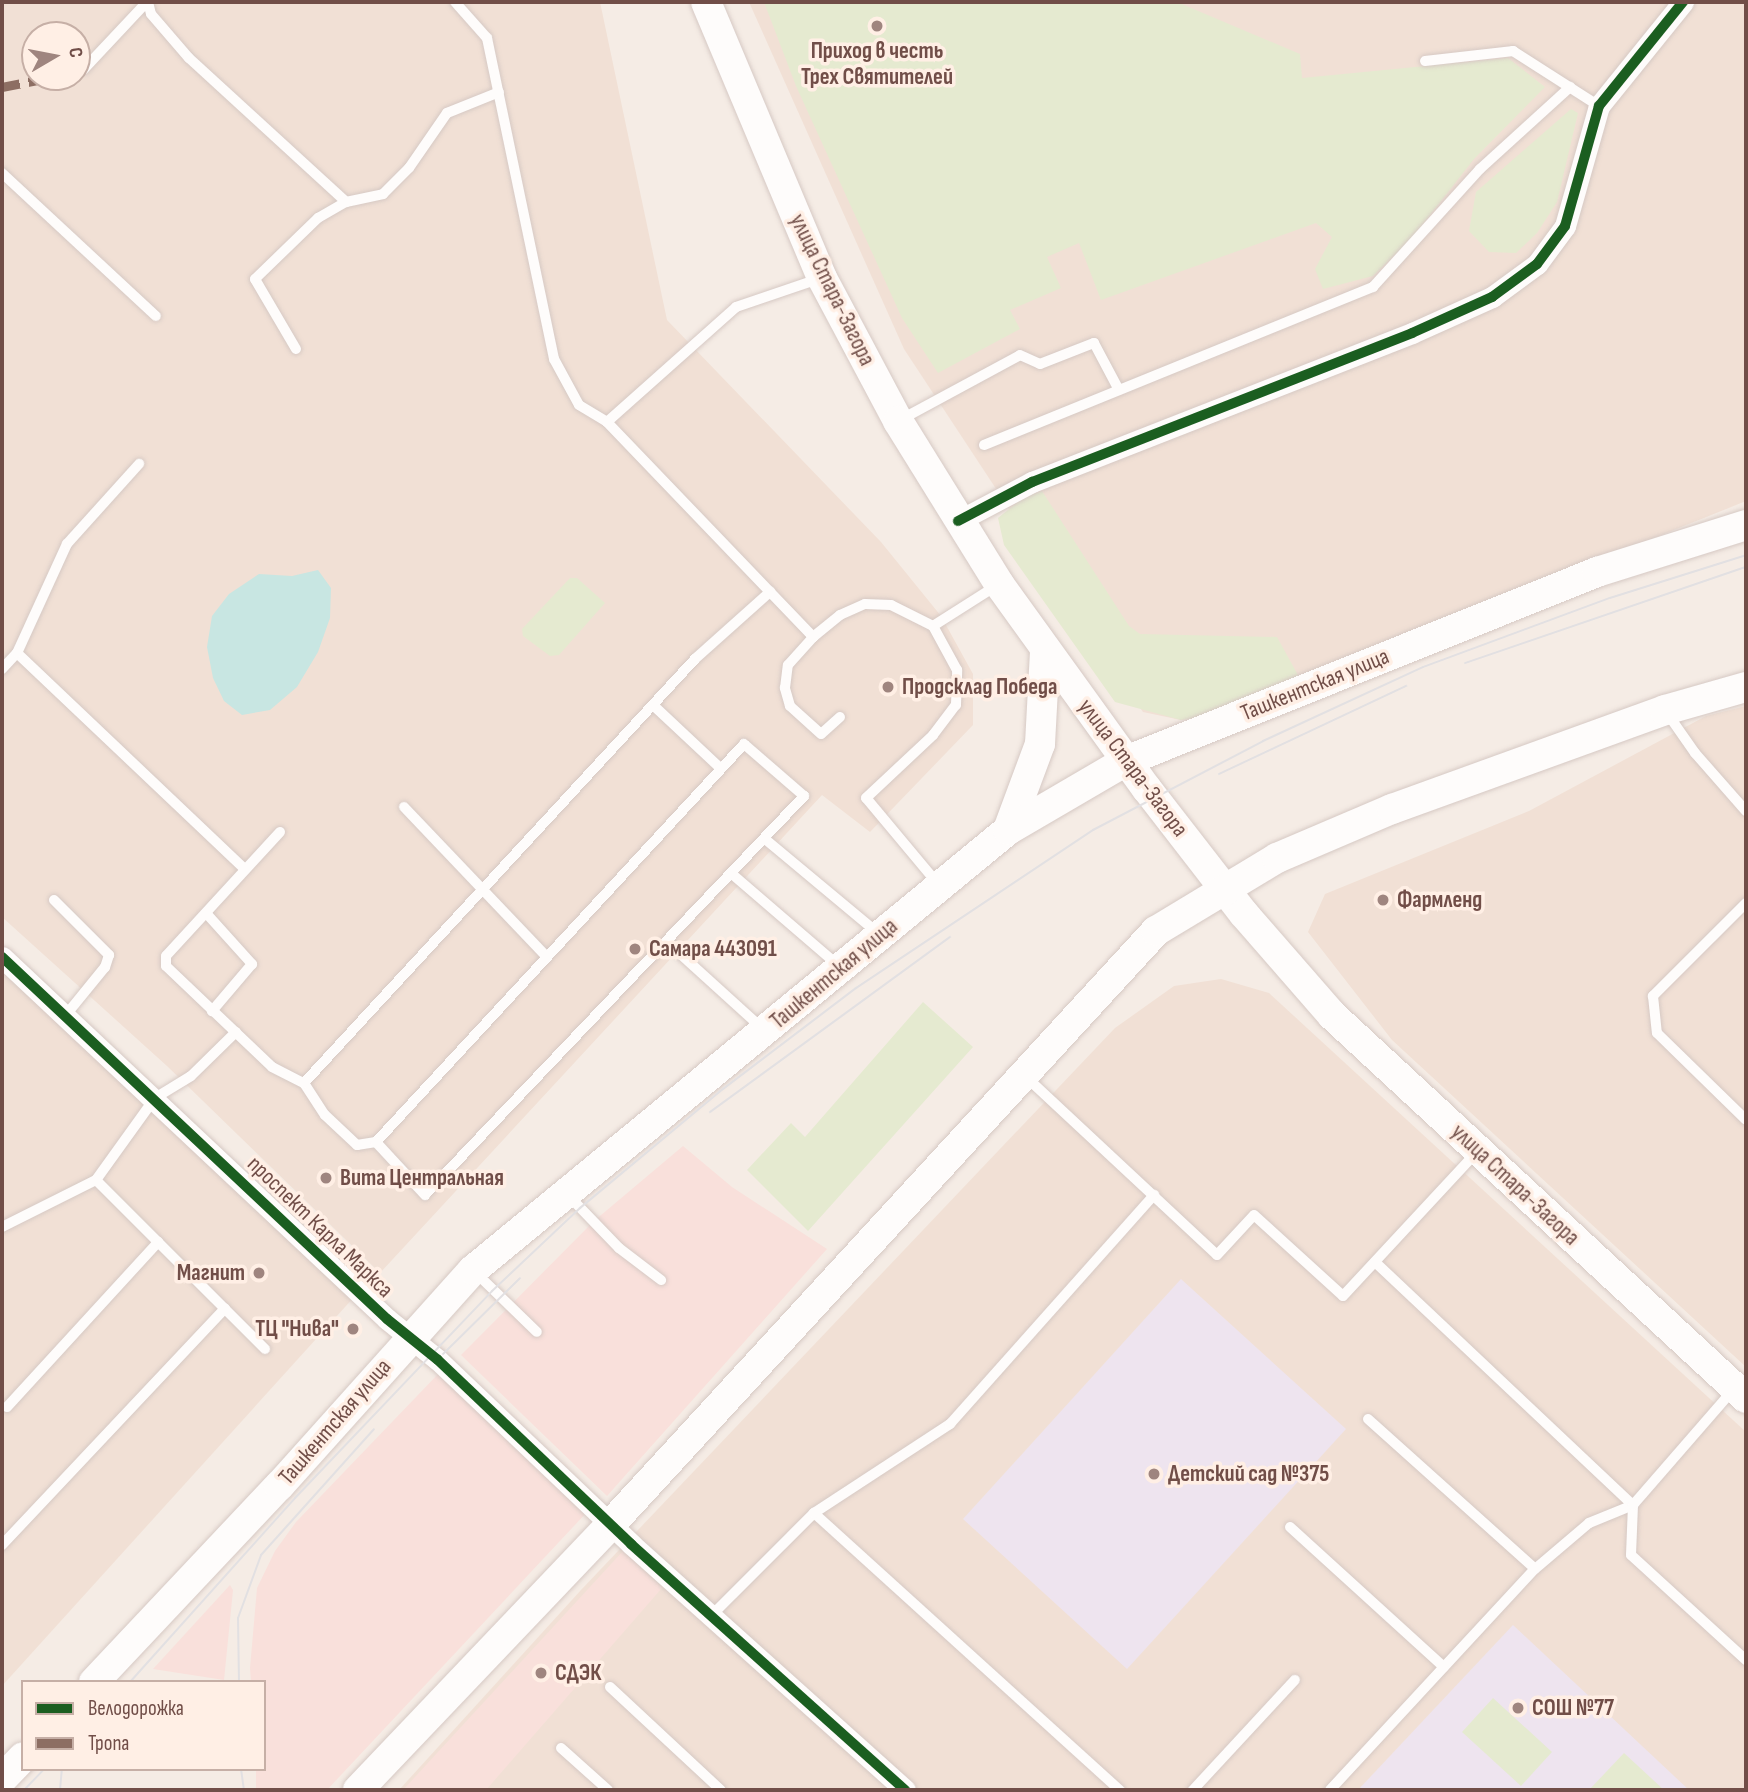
<!DOCTYPE html>
<meta charset="utf-8">
<style>
body{margin:0}
#map{position:relative;width:1748px;height:1792px;overflow:hidden;background:#f5ece5;font-family:"Sofia Sans Condensed",sans-serif}
div>[style]{position:absolute}
[style*='--x']{left:calc(var(--x)*1px);top:calc(var(--y)*1px);width:calc(var(--w)*1px);rotate:calc(var(--a)*1deg)}
.residential>*{inset:0;background:#f1e0d5}
.commercial>*{inset:0;background:#f9e0db}
.education>*{inset:0;background:#eee4ef}
.green>*{inset:0;background:#e5ead0}
.water>*{inset:0;background:#c8e6e2}
.roads{filter:drop-shadow(0 0 2px #d6c9c4) drop-shadow(0 0 2px #d6c9c4)}
.service>*{height:10px;margin:-5px;padding:0 5px;transform-origin:5px;border-radius:5px;background:#fefcfb}
.minor>*{height:21px;margin:-10.5px;padding:0 10.5px;transform-origin:10.5px;border-radius:10.5px;background:#fefcfb}
.secondary>*{height:30px;margin:-15px;padding:0 15px;transform-origin:15px;border-radius:15px;background:#fefcfb}
.tram>*{height:2px;margin:-1px;padding:0 1px;transform-origin:1px;border-radius:1px;background:#e2e0e2}
.quiet>*{height:9px;margin-top:-4.5px;transform-origin:0;background:repeating-linear-gradient(90deg,#8d6e63 0 18px,transparent 0 27px)}
.cycleway>*{height:10px;margin:-5px;padding:0 5px;transform-origin:5px;border-radius:5px;background:#1b5e20}
.dots>*{width:19px;height:19px;translate:-50% -50%;box-sizing:border-box;border:4px solid #ffefe5;border-radius:50%}
span{translate:-50% -50%;white-space:nowrap;text-align:center;line-height:1.15;-webkit-text-stroke:7px #ffefe5;paint-order:stroke}
.poi-label{font-size:23px;color:#714e48;font-weight:700}
.left{translate:0 -50%;text-align:left}
.right{translate:-100% -50%;text-align:right}
.street-label{font-size:23px;color:#714e48}
.frame{position:absolute;inset:0;border:4px solid #714e48;pointer-events:none}
.legend{position:absolute;left:21px;top:1680px;width:245px;height:91px;box-sizing:border-box;background:#ffefe5;border:2px solid #c6afa6;margin:0;padding:9px 12px;list-style:none;font-size:21px;color:#714e48}
.legend li{display:flex;align-items:center;gap:14px;height:35px}
.legend b{width:35px;border:2px solid #c6afa6}
.north{position:absolute;left:21px;top:21px;width:70px;height:70px;box-sizing:border-box;background:#ffefe5;border:2px solid #c6afa6;border-radius:50%;rotate:80deg;font-size:19px;font-weight:700;line-height:28px;text-align:center;color:#714e48}
.north::after{content:'';display:block;margin:auto;width:24px;height:32px;background:#9f857f;clip-path:polygon(50% 0,100% 100%,50% 72%,0 100%)}
</style>
<div id="map">
<div class="residential">
<div style="clip-path:polygon(evenodd,2px 2px,600px 2px,667px 320px,881px 542px,941px 616px,973px 674px,973px 725px,870px 832px,822px 795px,380px 1273px,167px 1066px,2px 917px,2px 2px,35px 35px,77px 35px,77px 77px,35px 77px,35px 35px)"></div>
<div style="clip-path:polygon(749px 2px,1746px 2px,1746px 501px,1214px 715px,1181px 720px,1143px 712px,904px 349px)"></div>
<div style="clip-path:polygon(1746px 706px,1746px 1367px,1392px 1040px,1308px 932px,1325px 894px,1529px 811px,1706px 716px)"></div>
<div style="clip-path:polygon(2px 971px,355px 1296px,2px 1686px)"></div>
<div style="clip-path:polygon(1221px 979px,1269px 993px,1746px 1432px,1746px 1790px,399px 1790px,581px 1590px,1115px 1028px,1174px 986px)"></div>
</div>
<div class="commercial">
<div style="clip-path:polygon(683px 1146px,732px 1187px,827px 1249px,607px 1496px,461px 1355px,594px 1221px)"></div>
<div style="clip-path:polygon(441px 1371px,588px 1511px,327px 1790px,256px 1790px,256px 1769px,264px 1769px,264px 1682px,251px 1682px,250px 1668px,257px 1588px,275px 1551px,296px 1522px)"></div>
<div style="clip-path:polygon(623px 1551px,662px 1588px,486px 1790px,403px 1790px)"></div>
<div style="clip-path:polygon(230px 1585px,233px 1590px,224px 1680px,153px 1669px)"></div>
</div>
<div class="education">
<div style="clip-path:polygon(1181px 1279px,1346px 1429px,1127px 1669px,963px 1519px)"></div>
<div style="clip-path:polygon(1513px 1625px,1689px 1790px,1358px 1790px)"></div>
</div>
<div class="green">
<div style="clip-path:polygon(764px 2px,1177px 2px,1300px 54px,1302px 78px,1508px 58px,1545px 87px,1474px 159px,1412px 238px,1373px 276px,1323px 289px,1315px 269px,1332px 237px,1316px 223px,1101px 300px,1079px 243px,1047px 257px,1061px 288px,1010px 310px,1020px 329px,938px 373px,902px 318px,796px 86px)"></div>
<div style="clip-path:polygon(1571px 109px,1578px 113px,1557px 202px,1537px 233px,1516px 253px,1489px 252px,1469px 231px,1476px 192px)"></div>
<div style="clip-path:polygon(1042px 491px,1129px 626px,1140px 634px,1277px 637px,1299px 677px,1214px 715px,1181px 720px,1115px 702px,1004px 545px,998px 518px,1024px 497px)"></div>
<div style="clip-path:polygon(570px 578px,577px 578px,605px 603px,559px 655px,550px 656px,523px 636px,522px 629px)"></div>
<div style="clip-path:polygon(923px 1002px,973px 1047px,808px 1231px,747px 1170px,791px 1123px,805px 1137px)"></div>
<div style="clip-path:polygon(1493px 1698px,1552px 1752px,1521px 1786px,1462px 1732px)"></div>
<div style="clip-path:polygon(1624px 1753px,1664px 1790px,1589px 1790px)"></div>
</div>
<div class="water">
<div style="clip-path:polygon(318px 570px,331px 588px,330px 618px,318px 652px,297px 687px,270px 710px,242px 715px,224px 701px,213px 678px,207px 647px,212px 616px,229px 594px,259px 574px,292px 576px)"></div>
</div>
<div class="roads">
<div class="service">
<div style="--x:148;--y:2;--w:12;--a:76"></div>
<div style="--x:151;--y:14;--w:58;--a:49.2"></div>
<div style="--x:189;--y:58;--w:213;--a:42.5"></div>
<div style="--x:455;--y:2;--w:48;--a:48.4"></div>
<div style="--x:487;--y:38;--w:328;--a:78.2"></div>
<div style="--x:554;--y:359;--w:52;--a:61.5"></div>
<div style="--x:579;--y:405;--w:33;--a:31"></div>
<div style="--x:607;--y:422;--w:298;--a:46.2"></div>
<div style="--x:1425;--y:61;--w:89;--a:-6.5"></div>
<div style="--x:1513;--y:51;--w:102;--a:32.6"></div>
<div style="--x:84;--y:69;--w:92;--a:-46.8"></div>
<div style="--x:2;--y:173;--w:210;--a:42.9"></div>
<div style="--x:296;--y:349;--w:81;--a:-120.4"></div>
<div style="--x:255;--y:279;--w:88;--a:-44.1"></div>
<div style="--x:318;--y:218;--w:32;--a:-30"></div>
<div style="--x:346;--y:202;--w:38;--a:-12"></div>
<div style="--x:383;--y:194;--w:37;--a:-45"></div>
<div style="--x:409;--y:168;--w:67;--a:-55.4"></div>
<div style="--x:447;--y:113;--w:56;--a:-22"></div>
<div style="--x:900;--y:420;--w:136;--a:-28.4"></div>
<div style="--x:1020;--y:355;--w:22;--a:24"></div>
<div style="--x:1040;--y:364;--w:58;--a:-21.3"></div>
<div style="--x:1094;--y:343;--w:53;--a:62"></div>
<div style="--x:607;--y:422;--w:173;--a:-41.7"></div>
<div style="--x:736;--y:307;--w:90;--a:-18.8"></div>
<div style="--x:984;--y:445;--w:420;--a:-22.1"></div>
<div style="--x:1373;--y:287;--w:159;--a:-47.8"></div>
<div style="--x:1480;--y:169;--w:122;--a:-42.3"></div>
<div style="--x:17;--y:653;--w:314;--a:43.5"></div>
<div style="--x:2;--y:669;--w:22;--a:-47"></div>
<div style="--x:17;--y:653;--w:120;--a:-65.4"></div>
<div style="--x:67;--y:544;--w:108;--a:-48"></div>
<div style="--x:653;--y:705;--w:92;--a:43.2"></div>
<div style="--x:1667;--y:713;--w:49;--a:55"></div>
<div style="--x:1695;--y:753;--w:77;--a:48.7"></div>
<div style="--x:840;--y:717;--w:25;--a:138"></div>
<div style="--x:821;--y:734;--w:42;--a:-137.9"></div>
<div style="--x:790;--y:706;--w:19;--a:-106"></div>
<div style="--x:785;--y:688;--w:23;--a:-83"></div>
<div style="--x:788;--y:665;--w:38;--a:-48"></div>
<div style="--x:813;--y:637;--w:35;--a:-39"></div>
<div style="--x:840;--y:615;--w:27;--a:-24"></div>
<div style="--x:865;--y:604;--w:26;--a:2"></div>
<div style="--x:891;--y:605;--w:47;--a:26.6"></div>
<div style="--x:404;--y:807;--w:207;--a:46.4"></div>
<div style="--x:280;--y:832;--w:168;--a:132.6"></div>
<div style="--x:166;--y:956;--w:10;--a:90"></div>
<div style="--x:166;--y:966;--w:146;--a:43.6"></div>
<div style="--x:272;--y:1067;--w:36;--a:27"></div>
<div style="--x:304;--y:1083;--w:38;--a:57"></div>
<div style="--x:325;--y:1115;--w:44;--a:43.2"></div>
<div style="--x:357;--y:1145;--w:19;--a:-9"></div>
<div style="--x:376;--y:1142;--w:542;--a:-47.24"></div>
<div style="--x:744;--y:744;--w:79;--a:40.9"></div>
<div style="--x:804;--y:796;--w:550;--a:133.53"></div>
<div style="--x:425;--y:1195;--w:72;--a:-132.8"></div>
<div style="--x:765;--y:839;--w:147;--a:39.8"></div>
<div style="--x:732;--y:874;--w:141;--a:40.7"></div>
<div style="--x:938;--y:884;--w:112;--a:-129.9"></div>
<div style="--x:866;--y:798;--w:92;--a:-43.2"></div>
<div style="--x:933;--y:735;--w:38;--a:-53"></div>
<div style="--x:956;--y:705;--w:35;--a:-88"></div>
<div style="--x:957;--y:670;--w:50;--a:-118.6"></div>
<div style="--x:933;--y:626;--w:75;--a:-32.4"></div>
<div style="--x:54;--y:900;--w:78;--a:45"></div>
<div style="--x:109;--y:955;--w:13;--a:108"></div>
<div style="--x:105;--y:967;--w:63;--a:129.2"></div>
<div style="--x:1746;--y:903;--w:132;--a:135"></div>
<div style="--x:1653;--y:996;--w:37;--a:84"></div>
<div style="--x:1657;--y:1033;--w:124;--a:44.3"></div>
<div style="--x:206;--y:913;--w:69;--a:48"></div>
<div style="--x:252;--y:964;--w:62;--a:130.4"></div>
<div style="--x:667;--y:942;--w:131;--a:42.2"></div>
<div style="--x:1025;--y:1076;--w:262;--a:43"></div>
<div style="--x:1217;--y:1255;--w:54;--a:-47.2"></div>
<div style="--x:1254;--y:1215;--w:120;--a:42.3"></div>
<div style="--x:1343;--y:1296;--w:197;--a:-47.1"></div>
<div style="--x:304;--y:1083;--w:577;--a:-47.32"></div>
<div style="--x:695;--y:659;--w:101;--a:-41.8"></div>
<div style="--x:96;--y:1180;--w:239;--a:45"></div>
<div style="--x:567;--y:1194;--w:75;--a:46.1"></div>
<div style="--x:619;--y:1248;--w:53;--a:37.3"></div>
<div style="--x:2;--y:1227;--w:105;--a:-26.6"></div>
<div style="--x:96;--y:1180;--w:101;--a:-54.3"></div>
<div style="--x:155;--y:1098;--w:42;--a:-31.4"></div>
<div style="--x:191;--y:1076;--w:63;--a:-44.4"></div>
<div style="--x:1375;--y:1262;--w:354;--a:43.3"></div>
<div style="--x:1633;--y:1505;--w:50;--a:92.3"></div>
<div style="--x:1631;--y:1555;--w:156;--a:42.4"></div>
<div style="--x:475;--y:1272;--w:86;--a:44.1"></div>
<div style="--x:7;--y:1407;--w:224;--a:-47.5"></div>
<div style="--x:1368;--y:1419;--w:224;--a:41.9"></div>
<div style="--x:814;--y:1513;--w:413;--a:42.2"></div>
<div style="--x:1290;--y:1527;--w:208;--a:42.3"></div>
<div style="--x:2;--y:1545;--w:325;--a:-46.7"></div>
<div style="--x:712;--y:1615;--w:144;--a:-45"></div>
<div style="--x:814;--y:1513;--w:163;--a:-33.2"></div>
<div style="--x:950;--y:1424;--w:307;--a:-48.3"></div>
<div style="--x:610;--y:1687;--w:151;--a:42.9"></div>
<div style="--x:561;--y:1748;--w:63;--a:41.8"></div>
<div style="--x:1193;--y:1790;--w:150;--a:-47.2"></div>
<div style="--x:1330;--y:1790;--w:301;--a:-47.2"></div>
<div style="--x:1535;--y:1569;--w:71;--a:-40.4"></div>
<div style="--x:1589;--y:1523;--w:48;--a:-22.2"></div>
<div style="--x:1633;--y:1505;--w:152;--a:-49"></div>
</div>
<div class="minor">
<div style="--x:958;--y:521;--w:84;--a:-27.8"></div>
<div style="--x:1032;--y:482;--w:408;--a:-21.4"></div>
<div style="--x:1412;--y:333;--w:88;--a:-24.2"></div>
<div style="--x:1492;--y:297;--w:56;--a:-36.3"></div>
<div style="--x:1537;--y:264;--w:47;--a:-53.6"></div>
<div style="--x:1565;--y:226;--w:125;--a:-74.2"></div>
<div style="--x:1599;--y:106;--w:134;--a:-51.1"></div>
<div style="--x:2;--y:957;--w:528;--a:43.24"></div>
<div style="--x:387;--y:1319;--w:65;--a:38.8"></div>
<div style="--x:438;--y:1360;--w:267;--a:43.6"></div>
<div style="--x:631;--y:1544;--w:368;--a:41.9"></div>
</div>
<div class="secondary">
<div style="--x:706;--y:2;--w:299;--a:67.2"></div>
<div style="--x:822;--y:278;--w:162;--a:62"></div>
<div style="--x:898;--y:421;--w:192;--a:58.2"></div>
<div style="--x:999;--y:584;--w:253;--a:54.2"></div>
<div style="--x:1147;--y:789;--w:158;--a:52.2"></div>
<div style="--x:1244;--y:914;--w:134;--a:48.9"></div>
<div style="--x:1332;--y:1015;--w:564;--a:42.77"></div>
<div style="--x:1008;--y:830;--w:92;--a:-69.6"></div>
<div style="--x:1040;--y:744;--w:92;--a:-86.9"></div>
<div style="--x:94;--y:1682;--w:270;--a:-46.7"></div>
<div style="--x:279;--y:1486;--w:290;--a:-48.1"></div>
<div style="--x:473;--y:1270;--w:693;--a:-39.43"></div>
<div style="--x:1008;--y:830;--w:137;--a:-30.3"></div>
<div style="--x:1126;--y:761;--w:508;--a:-21.86"></div>
<div style="--x:1597;--y:572;--w:156;--a:-17.5"></div>
<div style="--x:2;--y:1779;--w:30;--a:-46"></div>
<div style="--x:358;--y:1790;--w:369;--a:-46.4"></div>
<div style="--x:612;--y:1523;--w:804;--a:-47.42"></div>
<div style="--x:1156;--y:931;--w:141;--a:-31.1"></div>
<div style="--x:1277;--y:858;--w:125;--a:-23.1"></div>
<div style="--x:1392;--y:809;--w:290;--a:-19.9"></div>
<div style="--x:1665;--y:710;--w:84;--a:-15.9"></div>
</div>
</div>
<div class="tram">
<div style="--x:1465;--y:663;--w:297;--a:-18.9"></div>
<div style="--x:1219;--y:774;--w:207;--a:-25.2"></div>
<div style="--x:710;--y:1112;--w:297;--a:-36.1"></div>
<div style="--x:443;--y:1354;--w:108;--a:-44.6"></div>
<div style="--x:130;--y:1682;--w:247;--a:-48.1"></div>
<div style="--x:295;--y:1498;--w:286;--a:-46.4"></div>
<div style="--x:492;--y:1291;--w:121;--a:-43.3"></div>
<div style="--x:580;--y:1208;--w:181;--a:-39.8"></div>
<div style="--x:719;--y:1092;--w:172;--a:-37.2"></div>
<div style="--x:856;--y:988;--w:285;--a:-33.7"></div>
<div style="--x:1093;--y:830;--w:192;--a:-27.6"></div>
<div style="--x:1263;--y:741;--w:176;--a:-24.8"></div>
<div style="--x:1423;--y:667;--w:199;--a:-20.3"></div>
<div style="--x:1610;--y:598;--w:143;--a:-17.5"></div>
<div style="--x:239;--y:1682;--w:64;--a:-90.9"></div>
<div style="--x:238;--y:1618;--w:67;--a:-69.9"></div>
<div style="--x:261;--y:1555;--w:169;--a:-48.1"></div>
<div style="--x:241;--y:1769;--w:21;--a:82"></div>
<div style="--x:24;--y:1790;--w:29;--a:-46"></div>
<div style="--x:60;--y:1790;--w:21;--a:-85"></div>
</div>
<div class="quiet">
<div style="--x:77;--y:71;--w:7;--a:-16"></div>
<div style="--x:2;--y:87;--w:52;--a:-11.1"></div>
</div>
<div class="cycleway">
<div style="--x:958;--y:521;--w:84;--a:-27.8"></div>
<div style="--x:1032;--y:482;--w:408;--a:-21.4"></div>
<div style="--x:1412;--y:333;--w:88;--a:-24.2"></div>
<div style="--x:1492;--y:297;--w:56;--a:-36.3"></div>
<div style="--x:1537;--y:264;--w:47;--a:-53.6"></div>
<div style="--x:1565;--y:226;--w:125;--a:-74.2"></div>
<div style="--x:1599;--y:106;--w:134;--a:-51.1"></div>
<div style="--x:2;--y:957;--w:528;--a:43.24"></div>
<div style="--x:387;--y:1319;--w:65;--a:38.8"></div>
<div style="--x:438;--y:1360;--w:267;--a:43.6"></div>
<div style="--x:631;--y:1544;--w:368;--a:41.9"></div>
</div>
<div class="dots">
<div style="left:877px;top:26px;background:#9f857f"></div>
<div style="left:888px;top:687px;background:#9f857f"></div>
<div style="left:1383px;top:900px;background:#9f857f"></div>
<div style="left:635px;top:949px;background:#9f857f"></div>
<div style="left:326px;top:1178px;background:#9f857f"></div>
<div style="left:259px;top:1273px;background:#9f857f"></div>
<div style="left:353px;top:1329px;background:#9f857f"></div>
<div style="left:1154px;top:1474px;background:#9f857f"></div>
<div style="left:541px;top:1673px;background:#9f857f"></div>
<div style="left:1518px;top:1708px;background:#9f857f"></div>
</div>
<div class="poi-label">
<span style="left:877px;top:64px">Приход в честь<br>Трех Святителей</span>
<span class="left" style="left:902px;top:687px">Продсклад Победа</span>
<span class="left" style="left:1397px;top:900px">Фармленд</span>
<span class="left" style="left:649px;top:949px">Самара 443091</span>
<span class="left" style="left:340px;top:1178px">Вита Центральная</span>
<span class="right" style="left:245px;top:1273px">Магнит</span>
<span class="right" style="left:339px;top:1329px">ТЦ "Нива"</span>
<span class="left" style="left:1168px;top:1474px">Детский сад №375</span>
<span class="left" style="left:555px;top:1673px">СДЭК</span>
<span class="left" style="left:1532px;top:1708px">СОШ №77</span>
</div>
<div class="street-label">
<span style="left:832px;top:290px;rotate:64deg">улица Стара-Загора</span>
<span style="left:1315px;top:685px;rotate:-22deg">Ташкентская улица</span>
<span style="left:1133px;top:768px;rotate:53deg">улица Стара-Загора</span>
<span style="left:834px;top:974px;rotate:-40deg">Ташкентская улица</span>
<span style="left:1515px;top:1185px;rotate:43deg">улица Стара-Загора</span>
<span style="left:320px;top:1227px;rotate:44deg">проспект Карла Маркса</span>
<span style="left:335px;top:1422px;rotate:-49deg">Ташкентская улица</span>
</div>
<div class="frame"></div>
<ul class="legend">
<li><b style="height:9px;background:#1b5e20"></b>Велодорожка</li>
<li><b style="height:9px;background:#8d6e63"></b>Тропа</li>
</ul>
<div class="north">С</div>
</div>
